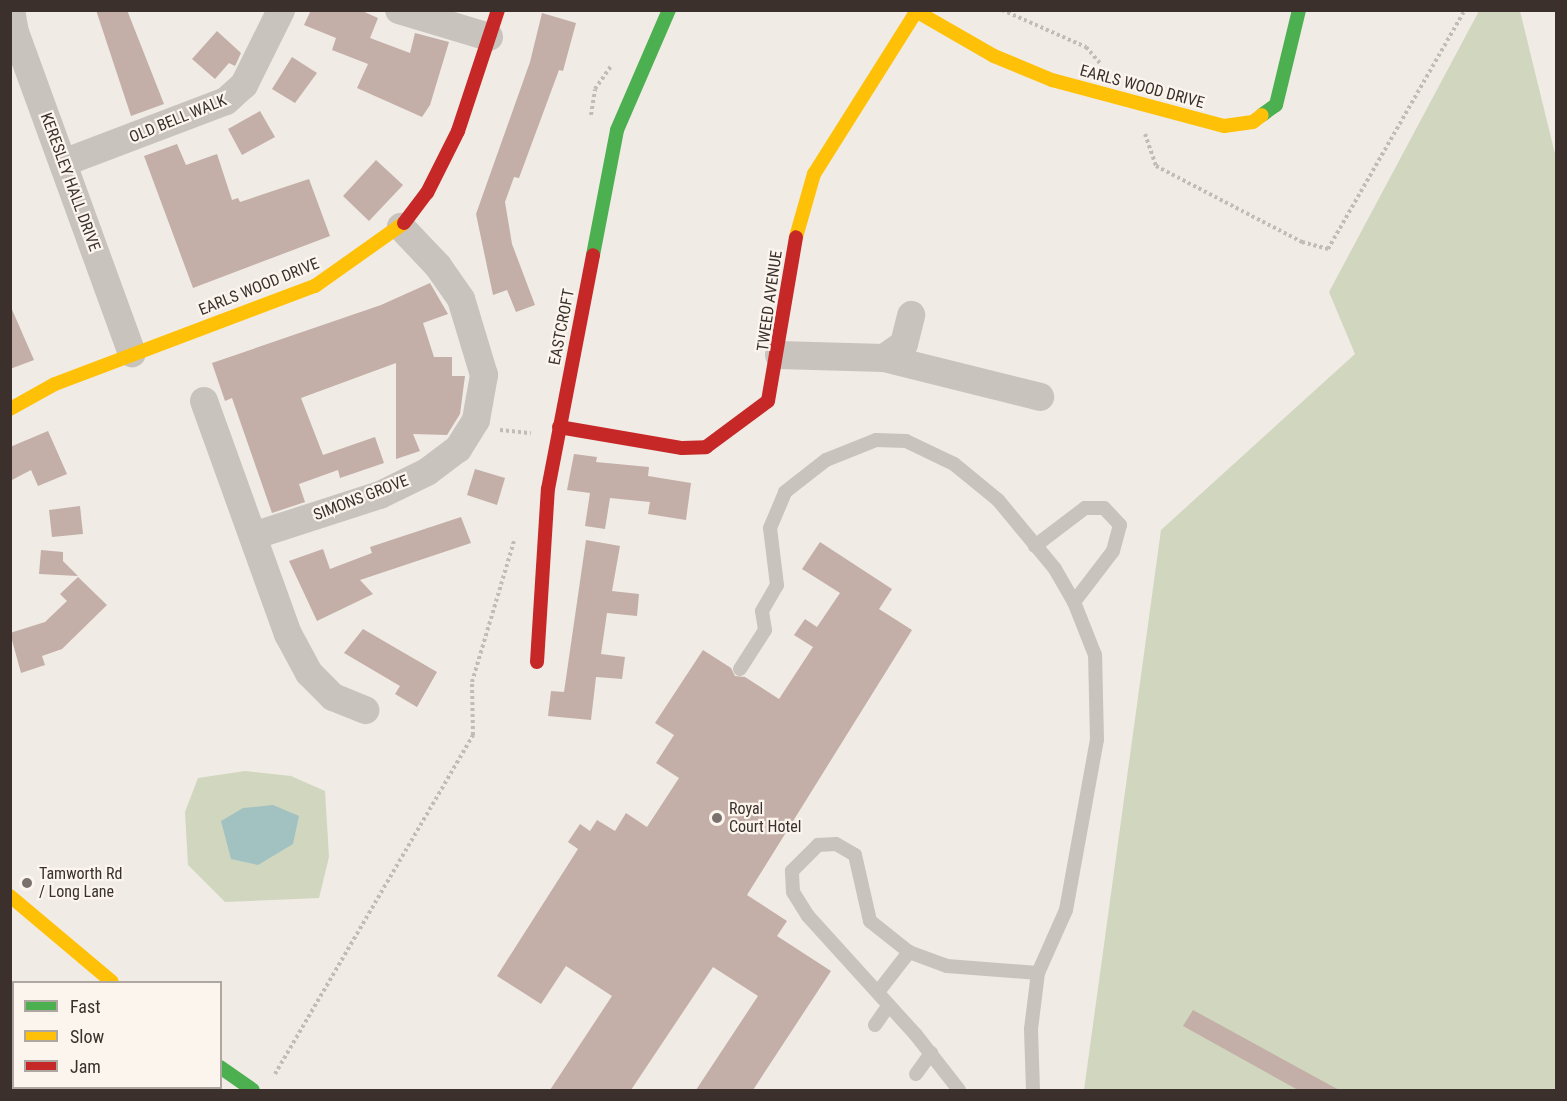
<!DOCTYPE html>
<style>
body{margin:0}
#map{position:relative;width:1567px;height:1101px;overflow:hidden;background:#f0ebe5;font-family:"Roboto Condensed",sans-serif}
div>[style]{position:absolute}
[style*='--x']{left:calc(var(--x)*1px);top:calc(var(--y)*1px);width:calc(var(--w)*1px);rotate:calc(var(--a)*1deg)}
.green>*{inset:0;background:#d1d6bf}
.water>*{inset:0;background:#a1c2c1}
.building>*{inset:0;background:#c3afa7}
.path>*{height:4px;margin-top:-2px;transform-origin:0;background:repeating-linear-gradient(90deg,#c2bbb6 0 3px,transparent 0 6px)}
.lane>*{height:14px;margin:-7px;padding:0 7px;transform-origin:7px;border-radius:7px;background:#c9c3be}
.street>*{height:28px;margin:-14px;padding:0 14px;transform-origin:14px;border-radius:14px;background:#c9c3be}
.fast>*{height:14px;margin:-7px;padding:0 7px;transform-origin:7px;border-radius:7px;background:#4caf50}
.slow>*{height:14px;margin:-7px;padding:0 7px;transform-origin:7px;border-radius:7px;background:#ffc107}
.jam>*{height:14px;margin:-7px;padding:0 7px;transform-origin:7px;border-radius:7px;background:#c62828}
.dots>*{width:16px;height:16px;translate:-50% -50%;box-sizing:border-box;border:3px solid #fbf5ee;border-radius:50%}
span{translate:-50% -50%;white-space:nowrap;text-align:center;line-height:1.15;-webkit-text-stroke:4.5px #fbf5ee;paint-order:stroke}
.street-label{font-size:16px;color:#3b302b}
.poi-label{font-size:16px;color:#3b302b}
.left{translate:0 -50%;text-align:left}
.frame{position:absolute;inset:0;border:12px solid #3b302b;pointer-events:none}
.legend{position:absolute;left:12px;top:981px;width:210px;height:108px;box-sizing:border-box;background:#fbf5ee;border:2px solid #aea6a0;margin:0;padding:8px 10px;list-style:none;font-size:18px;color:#3b302b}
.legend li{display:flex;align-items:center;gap:12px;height:30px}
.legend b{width:30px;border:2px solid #aea6a0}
</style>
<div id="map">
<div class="green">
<div style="clip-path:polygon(1479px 11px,1520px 11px,1556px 158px,1556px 1090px,1084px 1090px,1161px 530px,1355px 354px,1329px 292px)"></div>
<div style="clip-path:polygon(245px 771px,291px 776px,325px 791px,329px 857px,319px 898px,225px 902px,188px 865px,185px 812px,198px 778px)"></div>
</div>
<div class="water">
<div style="clip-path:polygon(273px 805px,299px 816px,293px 844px,258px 865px,231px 859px,221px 821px,243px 808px)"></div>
</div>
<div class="building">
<div style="clip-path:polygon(96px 10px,127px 10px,164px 104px,131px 116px)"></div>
<div style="clip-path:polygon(311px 10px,360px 10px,378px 18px,370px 38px,410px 53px,415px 33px,449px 42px,430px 105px,422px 117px,357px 88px,368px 64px,332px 50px,336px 38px,304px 25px)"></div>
<div style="clip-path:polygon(542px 13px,576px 23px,563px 71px,559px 70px,519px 178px,514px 177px,505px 202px,512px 244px,535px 305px,516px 312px,507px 290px,493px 295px,476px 214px,530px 62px)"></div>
<div style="clip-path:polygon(217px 31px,241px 53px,235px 66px,229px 63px,215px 79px,192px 59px)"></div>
<div style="clip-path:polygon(292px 57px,317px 73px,295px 103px,272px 89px)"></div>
<div style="clip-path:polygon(260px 111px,275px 137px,242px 155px,228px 129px)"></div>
<div style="clip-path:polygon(177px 144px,186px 165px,217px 154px,232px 200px,238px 198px,240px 202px,309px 179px,330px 236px,193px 288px,144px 156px)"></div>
<div style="clip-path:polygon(376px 160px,403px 185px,369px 221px,343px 196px)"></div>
<div style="clip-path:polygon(430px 283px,448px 314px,423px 323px,434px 357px,452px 357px,452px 376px,465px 376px,460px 414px,447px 435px,413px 434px,420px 451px,396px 459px,396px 363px,301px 398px,323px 455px,375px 437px,384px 463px,340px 478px,338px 470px,299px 484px,305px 502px,272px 513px,232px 398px,225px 401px,212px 363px,381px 305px)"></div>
<div style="clip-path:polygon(10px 305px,34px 360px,10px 369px)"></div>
<div style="clip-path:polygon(48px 431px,67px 474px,38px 486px,31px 470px,10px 481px,10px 447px)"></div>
<div style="clip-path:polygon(574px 454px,597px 457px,596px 462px,649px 467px,648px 476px,691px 483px,686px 520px,648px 514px,650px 502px,610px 498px,605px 529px,585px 526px,590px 493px,567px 490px)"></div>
<div style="clip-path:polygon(475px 469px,505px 478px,497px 505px,467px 495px)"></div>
<div style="clip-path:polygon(80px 506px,83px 534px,52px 537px,49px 510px)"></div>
<div style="clip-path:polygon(461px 517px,471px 543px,360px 580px,373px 594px,317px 621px,289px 561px,323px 549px,330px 569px,372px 553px,370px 547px)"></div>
<div style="clip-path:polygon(586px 540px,620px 546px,612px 591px,639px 594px,637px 616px,607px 613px,601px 654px,625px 657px,622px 679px,596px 677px,591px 720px,548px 716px,551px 691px,564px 692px)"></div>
<div style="clip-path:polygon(820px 542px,892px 589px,879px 609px,912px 630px,747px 895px,787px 921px,777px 936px,831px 971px,753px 1090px,696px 1090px,758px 996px,713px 967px,631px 1090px,550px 1090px,612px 996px,566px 966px,541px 1004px,497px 976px,578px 849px,568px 842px,580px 824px,590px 831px,597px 820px,615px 831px,626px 813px,647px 827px,679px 778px,656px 763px,674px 735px,655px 723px,703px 650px,731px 668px,735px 676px,745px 677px,779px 699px,813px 647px,794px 635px,805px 619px,817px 627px,840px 593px,802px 569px)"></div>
<div style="clip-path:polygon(41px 550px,63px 552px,63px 561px,78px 576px,39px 574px)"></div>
<div style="clip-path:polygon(78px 577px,107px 605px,62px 649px,42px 656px,45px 665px,21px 673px,10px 633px,45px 622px,67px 601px,60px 594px)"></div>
<div style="clip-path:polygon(363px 629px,437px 672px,417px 707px,395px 694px,400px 686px,344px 653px)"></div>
<div style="clip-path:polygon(1193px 1010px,1339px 1090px,1298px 1090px,1183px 1026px)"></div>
</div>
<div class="path">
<div style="--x:1002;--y:10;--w:92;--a:23.8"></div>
<div style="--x:1086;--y:47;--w:21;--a:49"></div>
<div style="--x:591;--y:115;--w:26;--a:-81"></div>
<div style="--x:595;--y:89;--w:29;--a:-55"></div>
<div style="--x:1145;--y:134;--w:34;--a:71"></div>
<div style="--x:1156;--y:166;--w:165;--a:27.5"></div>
<div style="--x:1302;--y:242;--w:27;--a:15"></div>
<div style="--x:1328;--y:249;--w:275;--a:-60.2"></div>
<div style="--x:500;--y:430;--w:31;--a:6"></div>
<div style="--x:275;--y:1074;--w:393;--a:-59.7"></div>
<div style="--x:473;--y:735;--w:53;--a:-91.1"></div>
<div style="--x:472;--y:682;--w:150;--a:-73.4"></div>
</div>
<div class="lane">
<div style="--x:740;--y:669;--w:46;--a:-57.3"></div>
<div style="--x:765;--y:630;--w:19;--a:-99"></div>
<div style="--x:762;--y:611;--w:30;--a:-60"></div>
<div style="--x:777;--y:585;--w:57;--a:-97"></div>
<div style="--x:770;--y:528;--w:39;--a:-67"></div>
<div style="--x:785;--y:492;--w:52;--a:-38"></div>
<div style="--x:826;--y:460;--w:54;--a:-21.8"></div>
<div style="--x:876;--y:440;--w:30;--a:2"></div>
<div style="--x:906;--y:441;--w:53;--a:25.6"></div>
<div style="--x:954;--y:464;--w:57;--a:39.3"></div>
<div style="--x:998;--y:500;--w:89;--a:50.4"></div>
<div style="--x:1055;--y:569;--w:38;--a:60"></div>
<div style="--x:878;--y:992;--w:51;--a:-52.2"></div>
<div style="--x:875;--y:1025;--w:24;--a:-55"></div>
<div style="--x:916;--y:1074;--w:26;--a:-54"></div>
<div style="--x:959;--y:1090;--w:70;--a:-128"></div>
<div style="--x:916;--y:1035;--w:161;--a:-132.2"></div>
<div style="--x:808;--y:916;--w:28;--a:-122"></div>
<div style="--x:793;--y:892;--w:21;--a:-93"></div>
<div style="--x:792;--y:871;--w:37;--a:-45"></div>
<div style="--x:818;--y:845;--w:18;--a:-3"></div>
<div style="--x:836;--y:844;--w:22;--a:30"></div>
<div style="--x:855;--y:855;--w:68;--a:77.2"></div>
<div style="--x:870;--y:921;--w:50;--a:38.5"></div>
<div style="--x:909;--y:952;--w:40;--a:20.2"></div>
<div style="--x:947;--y:966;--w:91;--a:4.4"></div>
<div style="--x:1033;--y:1090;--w:61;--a:-91.9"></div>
<div style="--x:1031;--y:1029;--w:56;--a:-82.9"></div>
<div style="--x:1038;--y:973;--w:69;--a:-66"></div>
<div style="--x:1066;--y:910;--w:173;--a:-79.7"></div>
<div style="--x:1097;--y:740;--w:85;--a:-91.3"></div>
<div style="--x:1095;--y:655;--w:57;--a:-111.6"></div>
<div style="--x:1074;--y:602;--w:64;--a:-52.6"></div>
<div style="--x:1113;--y:551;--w:27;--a:-75"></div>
<div style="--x:1120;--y:525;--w:23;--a:-133"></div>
<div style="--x:1104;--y:508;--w:19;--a:180"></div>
<div style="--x:1085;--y:508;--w:63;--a:142.8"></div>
</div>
<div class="street">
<div style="--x:11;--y:10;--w:22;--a:80"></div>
<div style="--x:15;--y:32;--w:342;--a:70"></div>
<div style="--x:399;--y:10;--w:94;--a:16.7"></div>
<div style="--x:63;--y:163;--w:174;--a:-20.8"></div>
<div style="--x:226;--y:101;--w:24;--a:-42"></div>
<div style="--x:244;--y:85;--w:84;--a:-63.7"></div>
<div style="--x:779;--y:355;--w:105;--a:1.6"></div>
<div style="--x:884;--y:358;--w:24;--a:-35"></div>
<div style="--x:904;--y:344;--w:30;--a:-76"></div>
<div style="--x:884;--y:358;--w:161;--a:14"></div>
<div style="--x:204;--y:401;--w:248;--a:70.2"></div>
<div style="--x:288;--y:634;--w:44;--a:61.7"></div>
<div style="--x:309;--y:673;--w:34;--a:45"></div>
<div style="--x:333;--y:697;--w:35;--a:22"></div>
<div style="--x:256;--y:535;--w:130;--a:-17.9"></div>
<div style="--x:380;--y:495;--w:52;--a:-26.1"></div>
<div style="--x:427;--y:472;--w:39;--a:-37"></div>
<div style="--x:458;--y:449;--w:34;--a:-58"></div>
<div style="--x:476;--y:420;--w:46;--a:-79.9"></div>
<div style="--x:484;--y:375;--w:79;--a:-106.8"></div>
<div style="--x:461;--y:299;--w:40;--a:-124.9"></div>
<div style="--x:438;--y:266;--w:54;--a:-133.5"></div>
</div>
<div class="fast">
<div style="--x:1262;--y:115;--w:17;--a:-36"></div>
<div style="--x:1276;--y:105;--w:98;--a:-76.4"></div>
<div style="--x:593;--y:255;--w:127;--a:-79.1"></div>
<div style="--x:617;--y:130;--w:131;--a:-66.6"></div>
<div style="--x:220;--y:1067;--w:40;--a:34.9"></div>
</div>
<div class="slow">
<div style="--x:914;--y:10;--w:92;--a:29.9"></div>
<div style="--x:994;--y:56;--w:63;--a:22.5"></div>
<div style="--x:1052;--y:80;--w:178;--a:15"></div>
<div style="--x:1224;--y:126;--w:29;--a:-8"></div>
<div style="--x:1253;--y:122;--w:11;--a:-38"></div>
<div style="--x:796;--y:237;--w:66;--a:-74.1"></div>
<div style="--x:814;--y:174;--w:191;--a:-57.8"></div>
<div style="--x:10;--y:409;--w:51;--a:-29.1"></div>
<div style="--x:55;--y:384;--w:278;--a:-20.7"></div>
<div style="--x:315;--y:286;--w:109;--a:-35.3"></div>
<div style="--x:10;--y:896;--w:133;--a:40.1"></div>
</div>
<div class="jam">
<div style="--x:404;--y:223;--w:38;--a:-53"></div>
<div style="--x:427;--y:193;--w:69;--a:-63.4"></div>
<div style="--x:458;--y:131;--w:127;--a:-71.7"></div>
<div style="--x:559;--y:427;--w:125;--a:9.7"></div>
<div style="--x:682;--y:448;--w:24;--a:-2"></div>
<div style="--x:706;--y:447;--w:77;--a:-36.6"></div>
<div style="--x:768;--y:401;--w:166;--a:-80.3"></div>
<div style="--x:537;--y:662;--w:173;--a:-86.4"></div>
<div style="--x:548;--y:489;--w:238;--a:-79.1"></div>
</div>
<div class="dots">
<div style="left:717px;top:818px;background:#7a716c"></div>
<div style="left:27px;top:883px;background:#7a716c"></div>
</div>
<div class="street-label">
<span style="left:1142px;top:87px;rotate:15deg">EARLS WOOD DRIVE</span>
<span style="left:178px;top:119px;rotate:-22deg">OLD BELL WALK</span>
<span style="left:70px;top:182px;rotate:70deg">KERESLEY HALL DRIVE</span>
<span style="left:259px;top:287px;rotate:-22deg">EARLS WOOD DRIVE</span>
<span style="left:770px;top:301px;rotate:-82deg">TWEED AVENUE</span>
<span style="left:562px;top:327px;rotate:-79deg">EASTCROFT</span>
<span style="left:361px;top:498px;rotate:-21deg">SIMONS GROVE</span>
</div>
<div class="poi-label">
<span class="left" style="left:729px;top:818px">Royal<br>Court Hotel</span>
<span class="left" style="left:39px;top:883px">Tamworth Rd<br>/ Long Lane</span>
</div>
<div class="frame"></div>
<ul class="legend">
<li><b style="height:8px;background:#4caf50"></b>Fast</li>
<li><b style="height:8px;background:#ffc107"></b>Slow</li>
<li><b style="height:8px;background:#c62828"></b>Jam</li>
</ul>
</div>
